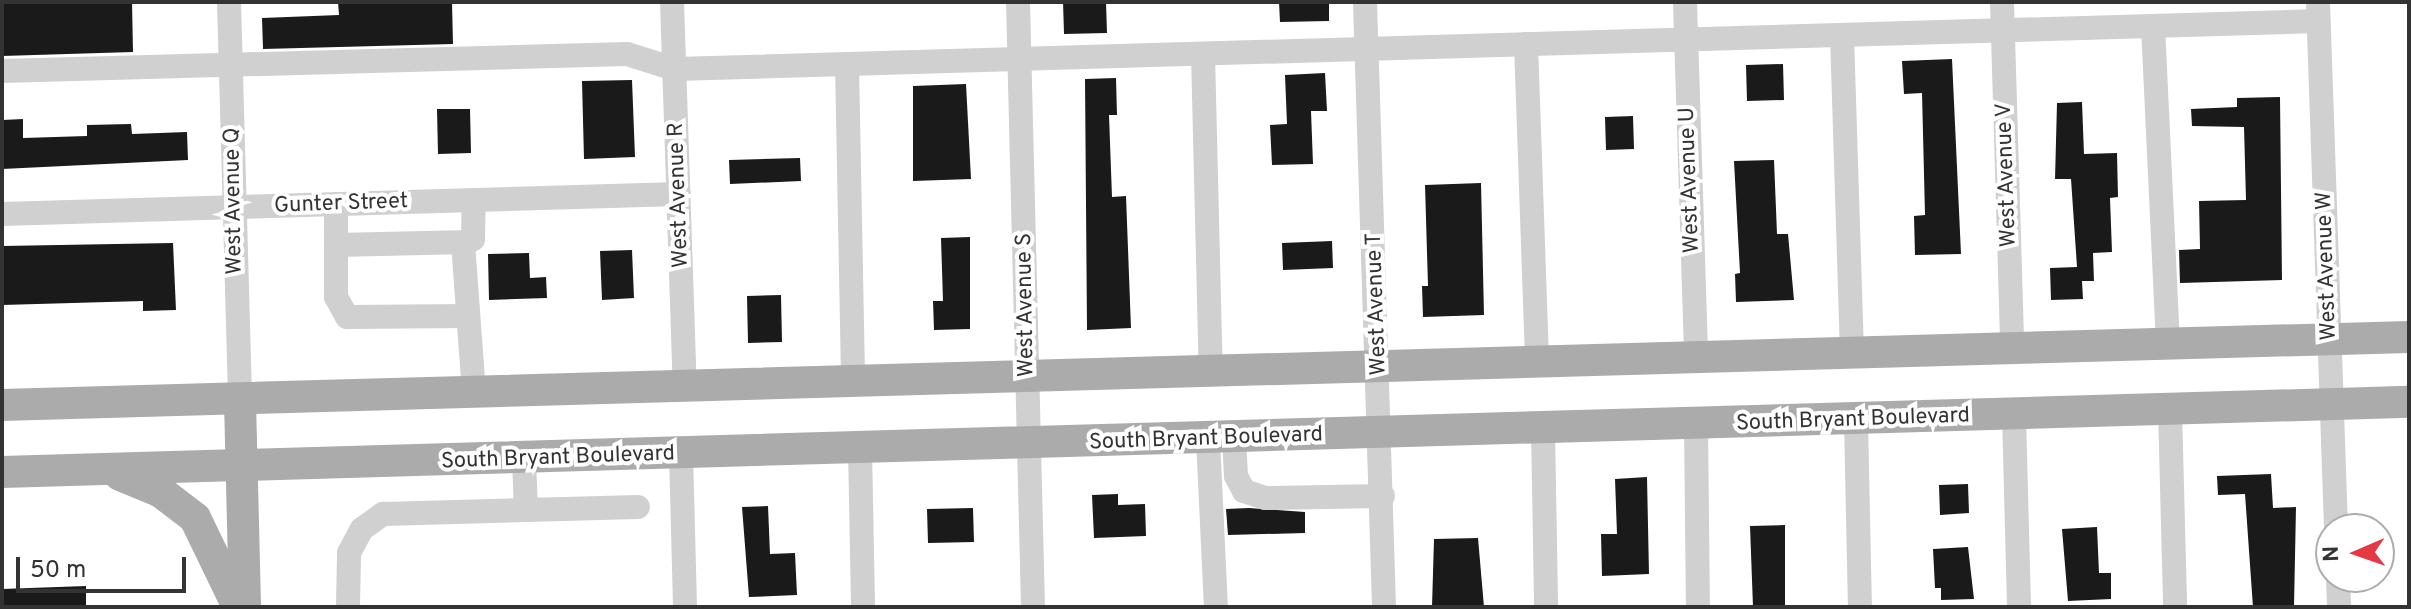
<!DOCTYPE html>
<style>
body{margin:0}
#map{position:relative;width:2411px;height:609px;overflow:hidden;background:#fff;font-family:Overpass,sans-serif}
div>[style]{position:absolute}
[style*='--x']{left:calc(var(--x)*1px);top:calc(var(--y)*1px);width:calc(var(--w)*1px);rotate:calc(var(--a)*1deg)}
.building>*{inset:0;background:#1a1a1a}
.minor>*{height:24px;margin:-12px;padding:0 12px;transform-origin:12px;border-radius:12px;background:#d0d0d0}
.major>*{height:32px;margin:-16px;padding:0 16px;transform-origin:16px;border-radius:16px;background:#ababab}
span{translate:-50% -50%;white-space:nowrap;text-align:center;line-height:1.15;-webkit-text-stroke:8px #fff;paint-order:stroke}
.street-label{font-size:22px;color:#333}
.frame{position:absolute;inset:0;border:4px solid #333;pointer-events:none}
.north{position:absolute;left:2315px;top:513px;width:80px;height:80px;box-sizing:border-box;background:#fff;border:2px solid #adadad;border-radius:50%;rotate:268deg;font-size:22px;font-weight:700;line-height:32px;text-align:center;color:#333}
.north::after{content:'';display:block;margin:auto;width:28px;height:36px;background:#e63946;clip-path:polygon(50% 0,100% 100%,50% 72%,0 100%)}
.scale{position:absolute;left:16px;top:557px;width:170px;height:36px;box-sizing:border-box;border:4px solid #333;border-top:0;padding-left:10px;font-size:24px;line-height:28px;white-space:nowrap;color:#333;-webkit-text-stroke:6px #fff;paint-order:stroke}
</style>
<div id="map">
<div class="building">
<div style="clip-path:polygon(2px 2px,132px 2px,133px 52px,2px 56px)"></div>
<div style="clip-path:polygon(338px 2px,452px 2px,453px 44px,263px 49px,262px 18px,339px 15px)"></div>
<div style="clip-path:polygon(1063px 2px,1106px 2px,1107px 33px,1064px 34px)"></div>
<div style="clip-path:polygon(1279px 2px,1329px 2px,1329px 21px,1280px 22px)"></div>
<div style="clip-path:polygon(1952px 59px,1961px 254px,1915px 255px,1914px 216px,1925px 215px,1922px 93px,1904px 94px,1902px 61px)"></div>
<div style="clip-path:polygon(1783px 64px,1784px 100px,1747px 101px,1746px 65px)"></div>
<div style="clip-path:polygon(1325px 73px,1327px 111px,1311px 111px,1313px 164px,1272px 165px,1270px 125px,1287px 124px,1285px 75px)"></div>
<div style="clip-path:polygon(1116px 78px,1117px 115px,1109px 115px,1112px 197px,1126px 196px,1131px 328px,1087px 330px,1085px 79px)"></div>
<div style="clip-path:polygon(632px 80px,635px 157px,584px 159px,582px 81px)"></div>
<div style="clip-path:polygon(966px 84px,971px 179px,913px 181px,913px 86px)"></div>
<div style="clip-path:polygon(2280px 97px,2282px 280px,2180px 283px,2179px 250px,2200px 249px,2199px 201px,2246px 200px,2244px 127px,2192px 126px,2191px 109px,2237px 107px,2237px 98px)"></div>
<div style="clip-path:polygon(2082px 102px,2084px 154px,2117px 153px,2118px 197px,2110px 198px,2112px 252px,2093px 253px,2094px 281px,2082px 281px,2083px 299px,2051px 300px,2050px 268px,2077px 267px,2071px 179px,2055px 179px,2057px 103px)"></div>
<div style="clip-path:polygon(437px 109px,470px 109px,471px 153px,438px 154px)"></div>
<div style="clip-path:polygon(1633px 116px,1634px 149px,1606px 150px,1605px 117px)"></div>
<div style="clip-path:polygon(23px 119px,23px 138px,87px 136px,87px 125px,131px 124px,132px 134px,187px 132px,188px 160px,2px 169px,2px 120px)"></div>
<div style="clip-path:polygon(800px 158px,801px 181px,730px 184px,729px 160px)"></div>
<div style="clip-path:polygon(1774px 160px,1777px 234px,1788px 234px,1794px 300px,1736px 302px,1735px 274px,1740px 273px,1734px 161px)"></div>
<div style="clip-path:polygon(1481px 183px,1484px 315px,1423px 317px,1422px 286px,1428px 286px,1425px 185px)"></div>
<div style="clip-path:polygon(970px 237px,970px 329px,934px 330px,933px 301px,943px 301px,941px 238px)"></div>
<div style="clip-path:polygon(1332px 241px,1333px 268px,1283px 270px,1282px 243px)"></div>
<div style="clip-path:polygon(173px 243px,176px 310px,143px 311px,143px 301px,2px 305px,2px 246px)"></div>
<div style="clip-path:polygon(632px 250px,634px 298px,602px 300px,600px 251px)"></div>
<div style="clip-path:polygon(529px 253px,530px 278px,546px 277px,547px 298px,489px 300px,488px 254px)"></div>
<div style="clip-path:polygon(781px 295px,782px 342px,748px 343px,747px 296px)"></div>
<div style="clip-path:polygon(2271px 474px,2273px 508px,2296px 507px,2294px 607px,2253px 607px,2245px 494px,2218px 495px,2217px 476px)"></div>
<div style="clip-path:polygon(1647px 477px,1649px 574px,1602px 576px,1601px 534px,1617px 534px,1615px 479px)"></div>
<div style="clip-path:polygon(1968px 484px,1969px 513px,1940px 515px,1939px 485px)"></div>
<div style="clip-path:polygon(1118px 494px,1118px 505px,1145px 504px,1146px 536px,1094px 538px,1092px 495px)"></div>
<div style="clip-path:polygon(768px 506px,770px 554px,795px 553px,797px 595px,749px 597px,742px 507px)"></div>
<div style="clip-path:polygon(973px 508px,974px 542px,928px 543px,927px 509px)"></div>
<div style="clip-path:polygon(1249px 508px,1305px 512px,1305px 533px,1228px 535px,1226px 509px)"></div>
<div style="clip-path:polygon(1785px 525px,1785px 607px,1753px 607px,1750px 526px)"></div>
<div style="clip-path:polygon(2097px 527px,2099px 573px,2111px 573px,2111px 599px,2068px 601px,2062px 529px)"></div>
<div style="clip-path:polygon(1478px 538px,1484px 607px,1432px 607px,1434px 539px)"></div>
<div style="clip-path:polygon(1968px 547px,1974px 599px,1941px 600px,1941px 588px,1935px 588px,1933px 549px)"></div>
<div style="clip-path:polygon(86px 586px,86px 607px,2px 607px,2px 589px)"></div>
</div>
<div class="minor">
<div style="--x:229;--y:2;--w:399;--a:88.4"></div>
<div style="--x:672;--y:2;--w:385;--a:88.1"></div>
<div style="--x:1018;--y:2;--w:605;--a:88.58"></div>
<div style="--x:1365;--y:2;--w:605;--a:88.2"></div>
<div style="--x:1685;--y:2;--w:356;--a:88.2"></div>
<div style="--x:2002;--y:2;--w:347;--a:88.3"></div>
<div style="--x:2318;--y:2;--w:527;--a:88.04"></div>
<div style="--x:2153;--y:26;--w:318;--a:87.3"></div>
<div style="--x:1842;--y:35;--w:318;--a:88.2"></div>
<div style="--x:1526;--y:44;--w:318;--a:88"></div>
<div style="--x:1203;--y:54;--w:318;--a:88.6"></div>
<div style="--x:847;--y:64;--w:318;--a:88.9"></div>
<div style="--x:2;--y:71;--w:625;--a:-1.56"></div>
<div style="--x:627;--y:54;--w:50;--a:17.4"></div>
<div style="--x:675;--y:69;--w:1644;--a:-1.67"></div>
<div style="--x:336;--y:204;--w:93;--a:90"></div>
<div style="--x:336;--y:297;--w:23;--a:61"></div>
<div style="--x:347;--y:317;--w:121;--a:-0.5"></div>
<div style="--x:2;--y:214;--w:677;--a:-1.69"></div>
<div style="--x:463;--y:243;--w:151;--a:85.8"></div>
<div style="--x:337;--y:245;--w:131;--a:-1.3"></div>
<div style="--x:468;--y:242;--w:6;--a:-31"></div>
<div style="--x:473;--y:239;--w:39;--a:-89"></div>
<div style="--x:2170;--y:410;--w:197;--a:88.5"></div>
<div style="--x:2014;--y:415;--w:192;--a:88.5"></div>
<div style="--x:1856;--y:420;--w:187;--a:88.8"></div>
<div style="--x:1696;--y:424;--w:183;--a:89.4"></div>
<div style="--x:1543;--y:429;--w:178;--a:89"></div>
<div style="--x:1234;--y:438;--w:38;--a:87"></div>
<div style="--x:1236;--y:476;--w:17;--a:62"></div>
<div style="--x:1244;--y:491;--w:22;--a:18"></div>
<div style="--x:1265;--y:498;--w:118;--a:-1"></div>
<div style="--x:1208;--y:439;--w:168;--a:87.3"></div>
<div style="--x:860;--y:448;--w:159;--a:88.9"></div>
<div style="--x:681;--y:453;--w:154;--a:88.5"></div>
<div style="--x:524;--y:460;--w:49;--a:87.7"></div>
<div style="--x:2338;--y:577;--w:30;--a:88"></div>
<div style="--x:348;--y:607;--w:54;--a:-88.9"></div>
<div style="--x:349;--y:553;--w:27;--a:-62"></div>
<div style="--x:362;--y:529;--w:26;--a:-36"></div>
<div style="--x:383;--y:514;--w:255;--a:-1.6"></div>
</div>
<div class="major">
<div style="--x:240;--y:401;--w:206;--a:88.6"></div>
<div style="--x:2;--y:405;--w:2408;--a:-1.62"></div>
<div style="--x:2;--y:472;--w:2408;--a:-1.67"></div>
<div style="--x:120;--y:475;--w:44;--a:22.5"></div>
<div style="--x:161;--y:492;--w:43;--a:37.4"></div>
<div style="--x:195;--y:518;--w:99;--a:64.2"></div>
</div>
<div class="street-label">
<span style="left:2007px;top:175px;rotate:-92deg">West Avenue V</span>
<span style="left:1690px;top:180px;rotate:-92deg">West Avenue U</span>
<span style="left:679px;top:195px;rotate:-92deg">West Avenue R</span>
<span style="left:234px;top:201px;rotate:-91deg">West Avenue Q</span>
<span style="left:341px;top:204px;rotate:-2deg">Gunter Street</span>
<span style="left:2327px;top:266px;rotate:-92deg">West Avenue W</span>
<span style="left:1377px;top:304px;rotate:-92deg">West Avenue T</span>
<span style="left:1026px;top:305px;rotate:-91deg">West Avenue S</span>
<span style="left:1853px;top:420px;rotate:-2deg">South Bryant Boulevard</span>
<span style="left:1206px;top:439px;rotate:-2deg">South Bryant Boulevard</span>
<span style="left:558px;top:458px;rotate:-2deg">South Bryant Boulevard</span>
</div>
<div class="frame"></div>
<div class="north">N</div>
<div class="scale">50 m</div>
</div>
